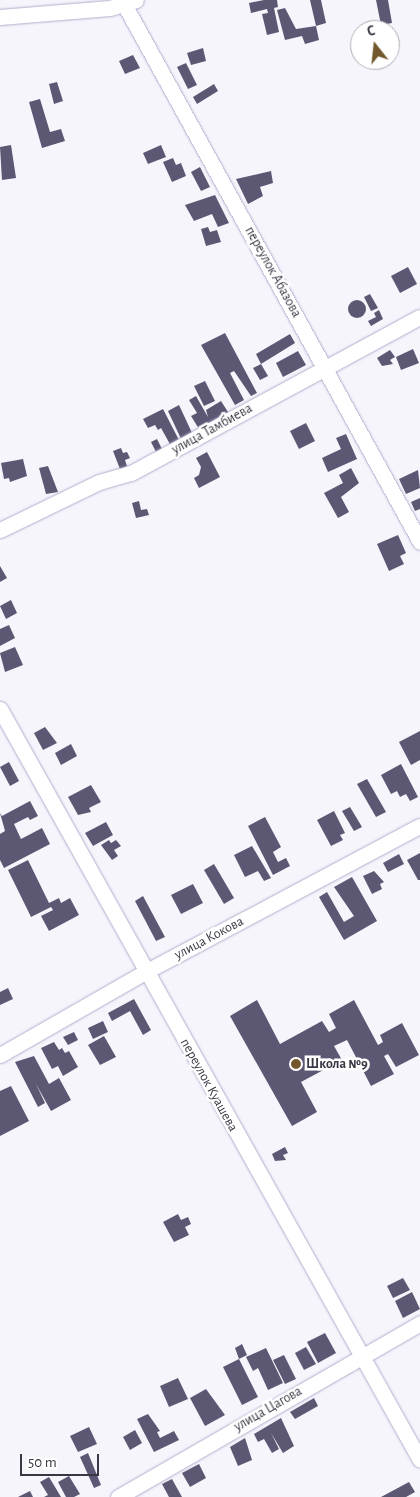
<!DOCTYPE html>
<meta charset="utf-8">
<style>
body{margin:0}
#map{position:relative;width:420px;height:1497px;overflow:hidden;background:#f6f5fc;font-family:"Alegreya Sans",sans-serif}
div>[style]{position:absolute}
[style*='--x']{left:calc(var(--x)*1px);top:calc(var(--y)*1px);width:calc(var(--w)*1px);rotate:calc(var(--a)*1deg)}
.building>*{inset:0;background:#5c5874}
.round{border-radius:50%}
.roads{filter:drop-shadow(0 0 1px #b1aecc) drop-shadow(0 0 1px #b1aecc)}
.minor>*{height:15px;margin:-7.5px;padding:0 7.5px;transform-origin:7.5px;border-radius:7.5px;background:#fff}
.dots>*{width:14px;height:14px;translate:-50% -50%;box-sizing:border-box;border:2px solid #fff;border-radius:50%}
span{translate:-50% -50%;white-space:nowrap;text-align:center;line-height:1.15;-webkit-text-stroke:5px #fff;paint-order:stroke}
.street-label{font-size:14px;color:#393744}
.poi-label{font-size:14px;color:#393744;font-weight:700}
.left{translate:0 -50%;text-align:left}
.north{position:absolute;left:350px;top:20px;width:50px;height:50px;box-sizing:border-box;background:#fff;border:1px solid #b0afb4;border-radius:50%;rotate:344deg;font-size:14px;font-weight:700;line-height:20px;text-align:center;color:#393744}
.north::after{content:'';display:block;margin:auto;width:18px;height:22px;background:#72582a;clip-path:polygon(50% 0,100% 100%,50% 72%,0 100%)}
.scale{position:absolute;left:20px;top:1454px;width:79px;height:22px;box-sizing:border-box;border:2px solid #393744;border-top:0;padding-left:6px;font-size:15px;line-height:18px;white-space:nowrap;color:#393744;-webkit-text-stroke:4px #fff;paint-order:stroke}
</style>
<div id="map">
<div class="building">
<div style="clip-path:polygon(264px 0,277px 0,278px 7px,274px 8px,279px 32px,267px 35px,262px 14px,268px 13px,267px 9px,251px 13px,249px 3px)"></div>
<div style="clip-path:polygon(310px 0,321px 0,326px 23px,316px 26px)"></div>
<div style="clip-path:polygon(376px 0,388px 0,392px 23px,381px 25px)"></div>
<div style="clip-path:polygon(285px 8px,296px 29px,316px 26px,319px 40px,305px 44px,302px 36px,285px 40px,277px 10px)"></div>
<div style="clip-path:polygon(203px 48px,206px 61px,191px 65px,187px 53px)"></div>
<div style="clip-path:polygon(133px 55px,140px 68px,125px 74px,119px 61px)"></div>
<div style="clip-path:polygon(186px 63px,197px 85px,188px 89px,177px 67px)"></div>
<div style="clip-path:polygon(57px 82px,63px 101px,54px 104px,49px 84px)"></div>
<div style="clip-path:polygon(214px 84px,218px 91px,197px 104px,193px 97px)"></div>
<div style="clip-path:polygon(40px 99px,50px 132px,61px 129px,65px 141px,42px 148px,29px 102px)"></div>
<div style="clip-path:polygon(11px 145px,16px 178px,2px 180px,0 147px)"></div>
<div style="clip-path:polygon(161px 145px,166px 157px,148px 164px,143px 153px)"></div>
<div style="clip-path:polygon(173px 158px,176px 165px,181px 163px,186px 176px,172px 182px,163px 162px)"></div>
<div style="clip-path:polygon(200px 167px,210px 187px,201px 191px,191px 172px)"></div>
<div style="clip-path:polygon(271px 171px,273px 183px,260px 187px,263px 196px,248px 204px,236px 179px)"></div>
<div style="clip-path:polygon(215px 195px,229px 223px,218px 227px,212px 214px,194px 221px,185px 205px)"></div>
<div style="clip-path:polygon(208px 227px,210px 232px,217px 230px,221px 242px,206px 246px,201px 229px)"></div>
<div style="clip-path:polygon(408px 267px,417px 284px,400px 293px,391px 276px)"></div>
<div style="clip-path:polygon(370px 294px,378px 308px,371px 311px,364px 297px)"></div>
<div class="round" style="left:348px;top:300px;width:18px;height:18px"></div>
<div style="clip-path:polygon(379px 310px,383px 319px,371px 326px,368px 321px,376px 317px,374px 313px)"></div>
<div style="clip-path:polygon(225px 333px,257px 393px,251px 396px,234px 371px,230px 373px,244px 400px,235px 405px,201px 345px)"></div>
<div style="clip-path:polygon(290px 334px,295px 343px,261px 364px,268px 376px,260px 380px,253px 368px,261px 364px,256px 354px)"></div>
<div style="clip-path:polygon(413px 349px,419px 363px,401px 370px,396px 357px)"></div>
<div style="clip-path:polygon(390px 350px,395px 357px,390px 360px,393px 364px,382px 366px,377px 358px)"></div>
<div style="clip-path:polygon(298px 351px,306px 365px,283px 377px,276px 363px)"></div>
<div style="clip-path:polygon(205px 381px,215px 401px,204px 406px,194px 386px)"></div>
<div style="clip-path:polygon(196px 396px,208px 417px,206px 410px,221px 401px,228px 412px,199px 429px,191px 416px,197px 413px,189px 400px)"></div>
<div style="clip-path:polygon(179px 405px,193px 435px,182px 441px,168px 411px)"></div>
<div style="clip-path:polygon(163px 409px,180px 442px,171px 446px,161px 428px,158px 430px,155px 425px,148px 428px,143px 419px)"></div>
<div style="clip-path:polygon(306px 423px,315px 441px,299px 449px,290px 431px)"></div>
<div style="clip-path:polygon(346px 434px,357px 459px,328px 472px,322px 458px,341px 449px,336px 438px)"></div>
<div style="clip-path:polygon(157px 439px,163px 451px,157px 454px,151px 442px)"></div>
<div style="clip-path:polygon(121px 448px,123px 453px,127px 452px,130px 458px,125px 460px,127px 466px,120px 469px,113px 451px)"></div>
<div style="clip-path:polygon(207px 452px,220px 477px,199px 488px,194px 478px,199px 475px,201px 467px,196px 458px)"></div>
<div style="clip-path:polygon(23px 459px,27px 476px,10px 482px,9px 478px,4px 479px,1px 463px)"></div>
<div style="clip-path:polygon(48px 466px,58px 492px,46px 494px,39px 468px)"></div>
<div style="clip-path:polygon(351px 468px,359px 483px,341px 497px,349px 512px,338px 518px,324px 493px,343px 483px,339px 475px)"></div>
<div style="clip-path:polygon(418px 470px,420px 488px,406px 494px,399px 479px)"></div>
<div style="clip-path:polygon(420px 498px,420px 509px,415px 511px,411px 502px)"></div>
<div style="clip-path:polygon(139px 501px,141px 510px,147px 509px,149px 515px,136px 518px,132px 503px)"></div>
<div style="clip-path:polygon(398px 535px,406px 553px,400px 556px,404px 564px,389px 571px,377px 544px)"></div>
<div style="clip-path:polygon(0 566px,7px 578px,0 582px)"></div>
<div style="clip-path:polygon(11px 600px,17px 613px,6px 619px,0 606px)"></div>
<div style="clip-path:polygon(9px 625px,15px 638px,0 646px,0 629px)"></div>
<div style="clip-path:polygon(15px 647px,23px 665px,5px 672px,0 653px)"></div>
<div style="clip-path:polygon(45px 727px,57px 743px,43px 750px,34px 733px)"></div>
<div style="clip-path:polygon(420px 731px,420px 760px,411px 765px,399px 742px)"></div>
<div style="clip-path:polygon(71px 744px,77px 756px,61px 765px,55px 753px)"></div>
<div style="clip-path:polygon(9px 762px,19px 781px,10px 786px,0 767px)"></div>
<div style="clip-path:polygon(401px 764px,418px 797px,410px 801px,406px 794px,400px 797px,397px 791px,391px 794px,381px 775px)"></div>
<div style="clip-path:polygon(367px 779px,386px 812px,376px 817px,357px 784px)"></div>
<div style="clip-path:polygon(91px 785px,101px 802px,89px 808px,91px 812px,78px 815px,68px 797px)"></div>
<div style="clip-path:polygon(30px 801px,38px 816px,30px 820px,28px 817px,14px 824px,21px 839px,42px 828px,50px 844px,4px 868px,0 860px,0 834px,5px 831px,0 813px,2px 816px)"></div>
<div style="clip-path:polygon(350px 807px,362px 827px,354px 831px,342px 811px)"></div>
<div style="clip-path:polygon(334px 811px,345px 833px,340px 835px,343px 840px,331px 846px,317px 820px)"></div>
<div style="clip-path:polygon(265px 817px,281px 847px,273px 852px,278px 862px,286px 858px,290px 866px,273px 875px,248px 826px)"></div>
<div style="clip-path:polygon(106px 822px,113px 835px,93px 846px,85px 833px)"></div>
<div style="clip-path:polygon(109px 840px,111px 843px,116px 840px,121px 846px,114px 850px,118px 856px,112px 860px,101px 845px)"></div>
<div style="clip-path:polygon(252px 846px,271px 878px,264px 881px,258px 871px,245px 877px,234px 855px)"></div>
<div style="clip-path:polygon(420px 853px,420px 880px,418px 880px,407px 860px)"></div>
<div style="clip-path:polygon(399px 854px,404px 864px,388px 872px,383px 863px)"></div>
<div style="clip-path:polygon(28px 860px,49px 903px,59px 898px,61px 903px,70px 898px,79px 915px,49px 931px,41px 916px,53px 910px,51px 907px,31px 917px,8px 870px)"></div>
<div style="clip-path:polygon(214px 864px,234px 898px,224px 904px,204px 870px)"></div>
<div style="clip-path:polygon(374px 871px,384px 882px,380px 884px,382px 889px,372px 894px,363px 876px)"></div>
<div style="clip-path:polygon(352px 877px,377px 921px,344px 940px,319px 897px,327px 892px,344px 922px,354px 916px,334px 887px)"></div>
<div style="clip-path:polygon(193px 884px,203px 903px,181px 914px,171px 895px)"></div>
<div style="clip-path:polygon(143px 896px,165px 937px,156px 941px,135px 901px)"></div>
<div style="clip-path:polygon(8px 988px,13px 999px,0 1005px,0 992px)"></div>
<div style="clip-path:polygon(134px 999px,151px 1030px,143px 1035px,130px 1011px,112px 1021px,108px 1013px)"></div>
<div style="clip-path:polygon(257px 1000px,280px 1044px,322px 1021px,329px 1032px,336px 1028px,329px 1014px,354px 1000px,378px 1045px,383px 1042px,380px 1035px,402px 1023px,419px 1055px,396px 1067px,388px 1054px,384px 1056px,394px 1074px,371px 1086px,347px 1040px,334px 1046px,342px 1060px,301px 1082px,317px 1112px,292px 1126px,230px 1016px)"></div>
<div style="clip-path:polygon(103px 1021px,108px 1032px,93px 1039px,88px 1028px)"></div>
<div style="clip-path:polygon(74px 1032px,78px 1040px,68px 1045px,63px 1037px)"></div>
<div style="clip-path:polygon(104px 1036px,116px 1057px,100px 1065px,88px 1045px)"></div>
<div style="clip-path:polygon(54px 1042px,59px 1050px,62px 1048px,65px 1053px,69px 1051px,78px 1067px,63px 1076px,58px 1066px,52px 1069px,41px 1048px)"></div>
<div style="clip-path:polygon(34px 1056px,49px 1084px,59px 1078px,71px 1100px,51px 1111px,36px 1084px,45px 1103px,38px 1107px,15px 1062px)"></div>
<div style="clip-path:polygon(11px 1086px,29px 1121px,0 1136px,0 1091px)"></div>
<div style="clip-path:polygon(285px 1147px,288px 1153px,283px 1155px,286px 1160px,275px 1161px,272px 1154px)"></div>
<div style="clip-path:polygon(178px 1214px,181px 1220px,188px 1217px,191px 1224px,185px 1227px,189px 1235px,174px 1242px,163px 1222px)"></div>
<div style="clip-path:polygon(403px 1278px,410px 1290px,393px 1298px,387px 1286px)"></div>
<div style="clip-path:polygon(412px 1292px,420px 1309px,403px 1318px,395px 1301px)"></div>
<div style="clip-path:polygon(325px 1333px,336px 1353px,318px 1363px,307px 1342px)"></div>
<div style="clip-path:polygon(242px 1344px,247px 1355px,239px 1359px,235px 1348px)"></div>
<div style="clip-path:polygon(306px 1347px,316px 1364px,304px 1370px,295px 1353px)"></div>
<div style="clip-path:polygon(266px 1348px,283px 1383px,268px 1390px,258px 1368px,253px 1371px,246px 1357px)"></div>
<div style="clip-path:polygon(284px 1355px,296px 1379px,285px 1384px,273px 1360px)"></div>
<div style="clip-path:polygon(239px 1359px,258px 1397px,242px 1405px,223px 1367px)"></div>
<div style="clip-path:polygon(178px 1378px,188px 1399px,169px 1407px,160px 1386px)"></div>
<div style="clip-path:polygon(206px 1389px,225px 1415px,205px 1426px,190px 1398px)"></div>
<div style="clip-path:polygon(314px 1398px,318px 1406px,295px 1419px,290px 1412px)"></div>
<div style="clip-path:polygon(148px 1414px,160px 1431px,157px 1432px,160px 1438px,174px 1431px,179px 1440px,154px 1452px,137px 1419px)"></div>
<div style="clip-path:polygon(281px 1418px,294px 1446px,283px 1453px,271px 1433px,279px 1449px,272px 1453px,264px 1439px,258px 1442px,254px 1434px)"></div>
<div style="clip-path:polygon(89px 1427px,97px 1444px,78px 1452px,70px 1436px)"></div>
<div style="clip-path:polygon(135px 1430px,142px 1443px,130px 1450px,123px 1437px)"></div>
<div style="clip-path:polygon(245px 1438px,252px 1460px,238px 1466px,230px 1447px)"></div>
<div style="clip-path:polygon(88px 1453px,101px 1485px,94px 1488px,80px 1457px)"></div>
<div style="clip-path:polygon(199px 1464px,206px 1478px,190px 1487px,182px 1473px)"></div>
<div style="clip-path:polygon(69px 1476px,80px 1494px,74px 1497px,66px 1497px,58px 1482px)"></div>
<div style="clip-path:polygon(49px 1477px,61px 1497px,44px 1497px,48px 1495px,40px 1482px)"></div>
<div style="clip-path:polygon(172px 1479px,182px 1497px,169px 1497px,162px 1484px)"></div>
<div style="clip-path:polygon(409px 1482px,415px 1492px,406px 1497px,381px 1497px)"></div>
<div style="clip-path:polygon(30px 1491px,33px 1497px,18px 1497px)"></div>
</div>
<div class="roads">
<div class="minor">
<div style="--x:124;--y:4;--w:614;--a:61.18"></div>
<div style="--x:0;--y:17;--w:110;--a:-4.7"></div>
<div style="--x:110;--y:8;--w:27;--a:-17"></div>
<div style="--x:0;--y:530;--w:110;--a:-25.9"></div>
<div style="--x:99;--y:482;--w:33;--a:-16"></div>
<div style="--x:131;--y:473;--w:328;--a:-28.4"></div>
<div style="--x:0;--y:709;--w:860;--a:60.78"></div>
<div style="--x:0;--y:1055;--w:167;--a:-29.8"></div>
<div style="--x:145;--y:972;--w:311;--a:-28"></div>
<div style="--x:118;--y:1497;--w:349;--a:-29.9"></div>
</div>
</div>
<div class="dots">
<div style="left:296px;top:1064px;background:#72582a"></div>
</div>
<div class="street-label">
<span style="left:273px;top:272px;rotate:61deg">переулок Абазова</span>
<span style="left:212px;top:429px;rotate:-29deg">улица Тамбиева</span>
<span style="left:209px;top:938px;rotate:-28deg">улица Кокова</span>
<span style="left:209px;top:1085px;rotate:61deg">переулок Куашева</span>
<span style="left:268px;top:1409px;rotate:-30deg">улица Цагова</span>
</div>
<div class="poi-label">
<span class="left" style="left:306px;top:1064px">Школа №9</span>
</div>
<div class="north">С</div>
<div class="scale">50 m</div>
</div>
